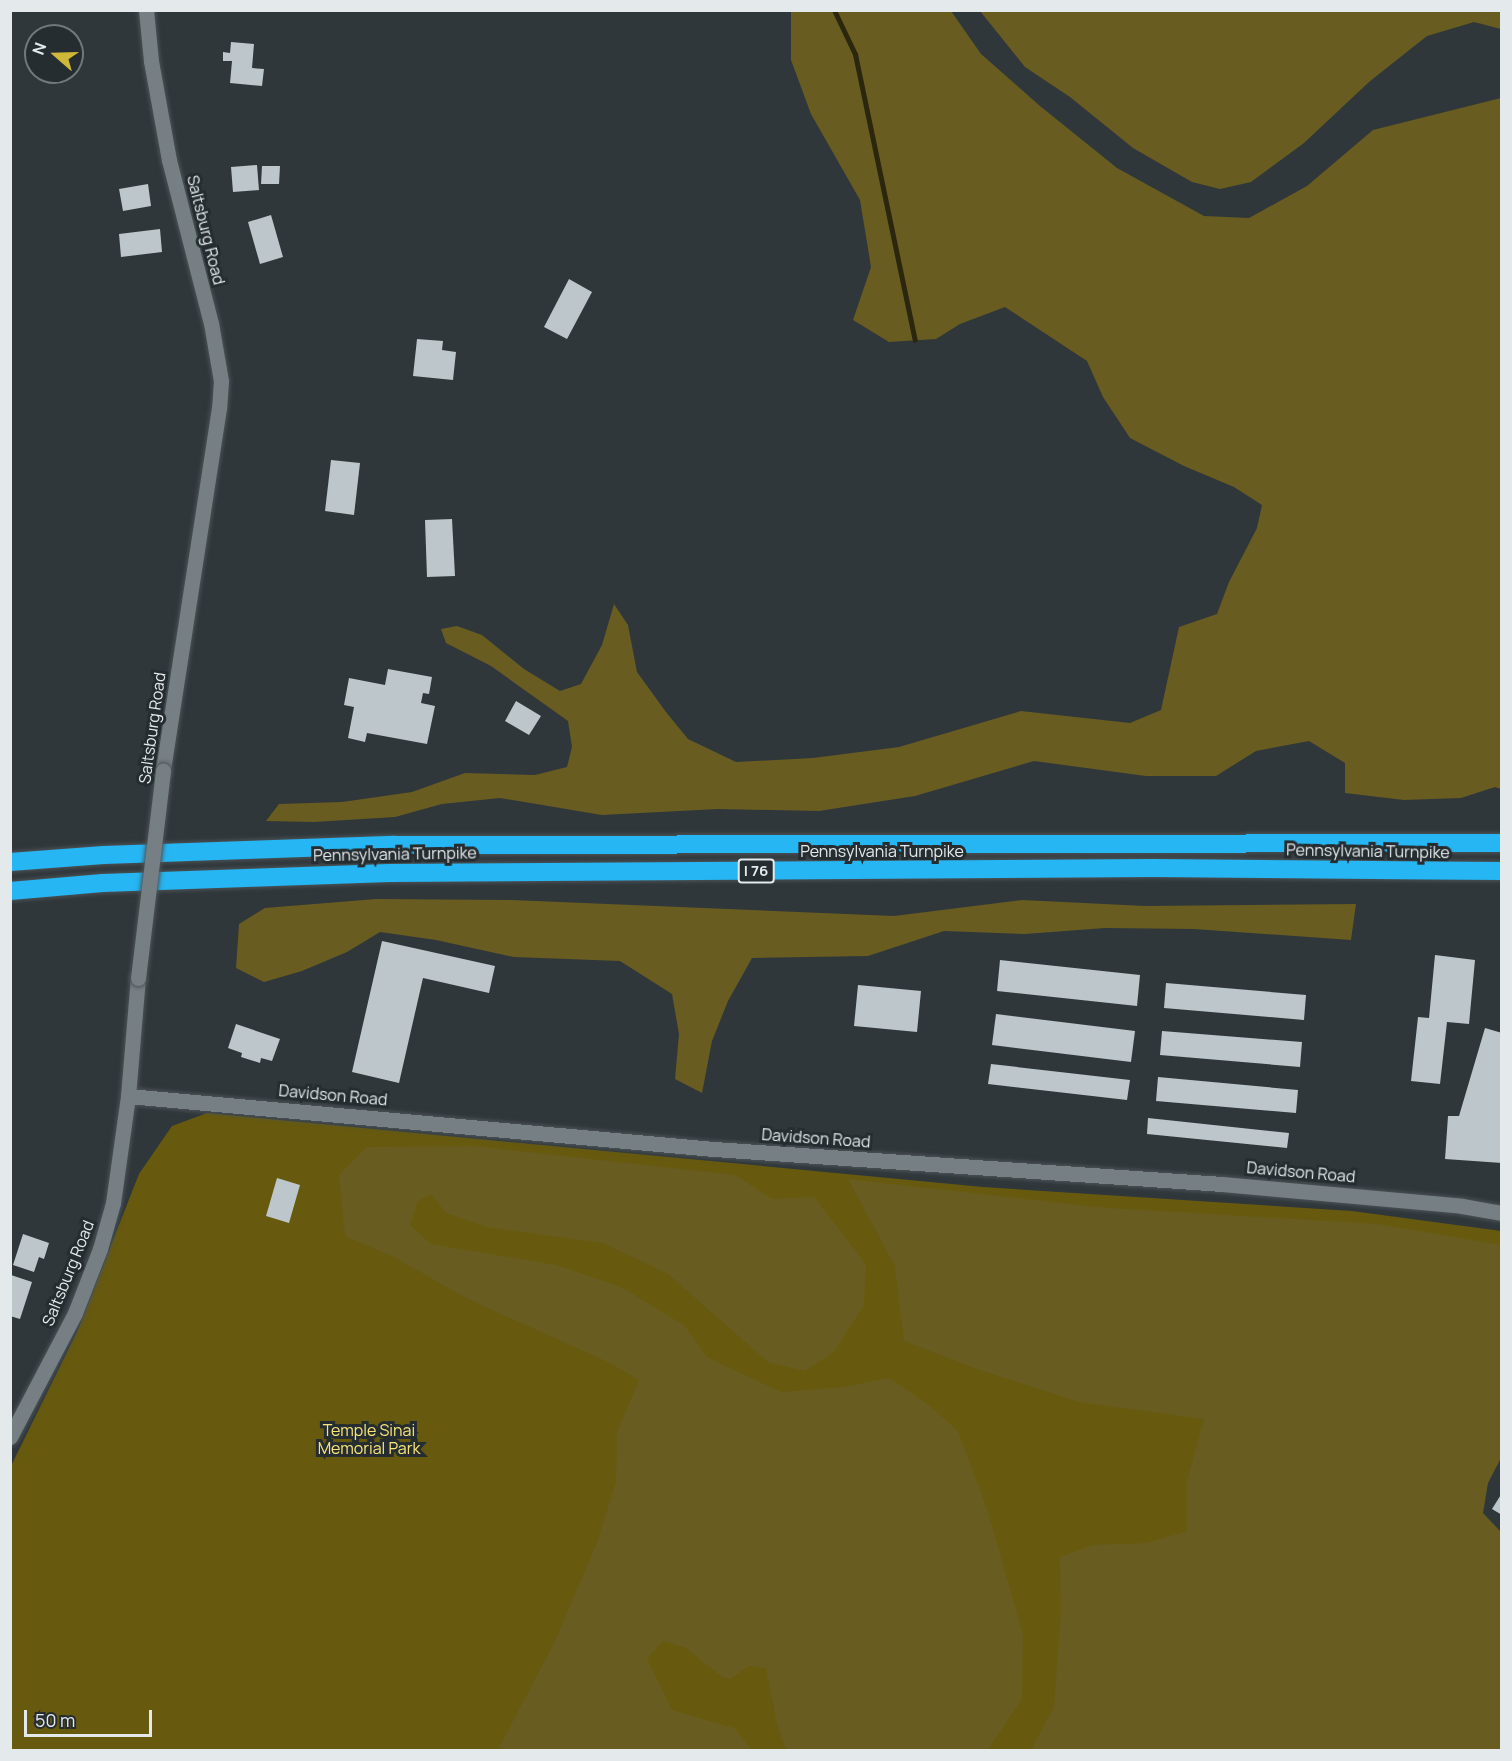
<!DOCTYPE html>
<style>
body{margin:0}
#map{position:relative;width:1512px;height:1761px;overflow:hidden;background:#2f373b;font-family:Manrope,sans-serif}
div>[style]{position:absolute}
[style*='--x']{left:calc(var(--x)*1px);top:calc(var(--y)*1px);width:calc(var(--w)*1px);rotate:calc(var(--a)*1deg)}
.green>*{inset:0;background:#675a0e}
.forest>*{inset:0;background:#685c20}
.stream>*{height:5px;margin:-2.5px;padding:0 2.5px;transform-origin:2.5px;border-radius:2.5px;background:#2b270e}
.building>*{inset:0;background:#bcc6cb}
.roads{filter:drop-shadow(0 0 2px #4c5357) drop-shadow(0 0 2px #4c5357)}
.tertiary>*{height:15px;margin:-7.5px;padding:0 7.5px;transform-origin:7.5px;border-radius:7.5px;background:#767f84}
.secondary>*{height:15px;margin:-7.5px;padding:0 7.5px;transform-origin:7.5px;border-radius:7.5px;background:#767f84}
.motorway>*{height:18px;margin:-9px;padding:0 9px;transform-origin:9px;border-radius:9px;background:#26b6f3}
.bridges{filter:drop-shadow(0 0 2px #4c5357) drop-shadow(0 0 2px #4c5357)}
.secondary-bridge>*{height:15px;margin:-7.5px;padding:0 7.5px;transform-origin:7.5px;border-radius:7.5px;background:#767f84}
span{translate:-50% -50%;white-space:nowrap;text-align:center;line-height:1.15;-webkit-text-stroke:6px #252d31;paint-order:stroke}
.shield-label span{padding:2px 4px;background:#252d31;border:2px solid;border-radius:4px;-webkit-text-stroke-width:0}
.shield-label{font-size:15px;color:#e4e9ec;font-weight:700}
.street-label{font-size:16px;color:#e4e9ec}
.park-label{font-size:16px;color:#f8e478}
.frame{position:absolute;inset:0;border:12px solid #e4e9ec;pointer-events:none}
.north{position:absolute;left:24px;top:24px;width:60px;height:60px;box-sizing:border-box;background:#252d31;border:2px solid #71787c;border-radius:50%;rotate:290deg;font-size:16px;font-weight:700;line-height:24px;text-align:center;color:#e4e9ec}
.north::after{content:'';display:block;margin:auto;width:21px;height:27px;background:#cfb837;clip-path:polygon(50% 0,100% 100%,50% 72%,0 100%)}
.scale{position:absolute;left:24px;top:1710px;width:128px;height:27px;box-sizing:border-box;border:3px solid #e4e9ec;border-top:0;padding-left:8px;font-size:18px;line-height:21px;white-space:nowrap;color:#e4e9ec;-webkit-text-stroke:4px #252d31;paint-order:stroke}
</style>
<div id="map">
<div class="green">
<div style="clip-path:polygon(207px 1113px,983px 1187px,1352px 1211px,1501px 1231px,1501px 1351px,1147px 1750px,11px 1750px,10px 1468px,77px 1332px,139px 1174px,172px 1126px)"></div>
</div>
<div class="forest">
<div style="clip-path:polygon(1501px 10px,1501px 29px,1474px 22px,1427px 36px,1369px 82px,1304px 143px,1251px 182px,1220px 189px,1192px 182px,1133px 148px,1070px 97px,1025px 67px,980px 11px)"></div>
<div style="clip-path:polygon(791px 11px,951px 11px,981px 54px,1040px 106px,1117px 168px,1204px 216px,1249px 218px,1307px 186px,1373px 130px,1501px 98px,1501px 789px,1495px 787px,1461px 798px,1404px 800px,1345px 793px,1345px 763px,1309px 741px,1256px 751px,1216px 776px,1146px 776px,1034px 761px,915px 796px,819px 811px,718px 809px,602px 815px,500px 798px,442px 804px,395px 817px,314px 822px,266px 821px,279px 804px,342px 802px,412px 792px,465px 773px,535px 775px,567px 767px,572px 747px,568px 721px,491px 666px,446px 643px,441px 629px,457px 626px,482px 635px,524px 669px,560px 691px,581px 684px,602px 645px,614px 604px,628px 625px,637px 672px,666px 712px,688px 739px,736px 762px,813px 758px,899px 747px,1021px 711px,1130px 723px,1161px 710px,1179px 627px,1217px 614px,1229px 582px,1257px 528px,1262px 505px,1234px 487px,1184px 466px,1130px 438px,1103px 397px,1087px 361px,1005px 307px,960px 324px,936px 339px,889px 342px,853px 320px,871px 267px,860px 200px,811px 114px,791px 60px)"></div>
<div style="clip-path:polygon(376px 899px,512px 900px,894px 916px,1022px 900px,1145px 906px,1356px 904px,1351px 940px,1194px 929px,1105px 928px,1025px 934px,944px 931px,868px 956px,752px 958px,728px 1001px,712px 1041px,702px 1093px,675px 1079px,679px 1034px,672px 994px,620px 961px,514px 957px,436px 940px,380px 932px,347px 952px,302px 971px,264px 982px,236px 968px,239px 924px,265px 908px)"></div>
<div style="clip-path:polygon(474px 1146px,735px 1175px,772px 1199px,814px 1197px,866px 1264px,864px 1305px,834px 1352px,805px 1371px,768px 1362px,668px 1274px,603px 1243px,486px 1227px,446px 1213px,431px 1194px,418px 1201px,410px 1225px,431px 1244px,557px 1265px,621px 1287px,684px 1325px,707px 1357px,781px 1392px,844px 1387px,889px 1378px,929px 1405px,958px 1431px,987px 1509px,1023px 1635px,1022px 1699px,988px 1750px,786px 1750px,777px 1724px,766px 1668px,749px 1666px,730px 1679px,721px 1676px,686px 1648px,663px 1641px,647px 1659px,672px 1710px,734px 1728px,752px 1750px,498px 1750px,556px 1639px,598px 1540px,616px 1482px,617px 1432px,639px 1380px,610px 1363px,468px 1299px,394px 1257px,345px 1236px,339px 1175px,367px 1147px)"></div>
<div style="clip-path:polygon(848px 1179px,1095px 1207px,1378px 1224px,1501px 1245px,1501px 1458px,1488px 1483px,1483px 1513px,1501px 1532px,1501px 1750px,1031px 1750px,1054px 1707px,1061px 1612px,1060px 1557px,1093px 1545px,1147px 1543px,1187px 1531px,1187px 1481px,1204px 1419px,1079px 1402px,974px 1368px,904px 1341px,895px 1266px)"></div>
</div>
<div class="stream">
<div style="--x:834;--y:10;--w:49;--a:64.5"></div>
<div style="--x:855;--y:54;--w:292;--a:78.2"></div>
</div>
<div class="building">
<div style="clip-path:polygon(231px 42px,254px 44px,252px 68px,264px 69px,262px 86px,230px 83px,232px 61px,223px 61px,223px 52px,230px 53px)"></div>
<div style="clip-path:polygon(257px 165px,259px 190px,233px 192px,231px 167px)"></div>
<div style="clip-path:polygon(262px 166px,280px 166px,279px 184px,261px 184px)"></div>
<div style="clip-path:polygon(148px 184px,151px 206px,123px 211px,119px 189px)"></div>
<div style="clip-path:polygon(271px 215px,283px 257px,260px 264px,248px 222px)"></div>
<div style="clip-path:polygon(160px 229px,162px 252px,121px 257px,119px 234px)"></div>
<div style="clip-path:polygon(569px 279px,592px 292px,567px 339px,544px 327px)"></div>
<div style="clip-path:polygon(417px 339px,443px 341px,442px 350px,456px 352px,453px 380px,413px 376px)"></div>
<div style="clip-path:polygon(331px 460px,360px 463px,354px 515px,325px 511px)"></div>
<div style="clip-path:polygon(452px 519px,455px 576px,427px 577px,425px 520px)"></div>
<div style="clip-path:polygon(388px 669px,432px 677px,429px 694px,423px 693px,421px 703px,435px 706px,427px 744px,367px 733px,365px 742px,348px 738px,354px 707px,344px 705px,349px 678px,385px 685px)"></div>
<div style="clip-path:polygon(516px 701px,541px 716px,529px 735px,505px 721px)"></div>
<div style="clip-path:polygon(382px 941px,495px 966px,489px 993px,423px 978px,399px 1083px,352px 1072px)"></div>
<div style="clip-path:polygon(1435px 955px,1475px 960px,1469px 1024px,1447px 1022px,1440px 1084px,1411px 1081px,1418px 1017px,1429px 1018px)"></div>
<div style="clip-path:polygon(1000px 960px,1140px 975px,1137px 1006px,997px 991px)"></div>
<div style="clip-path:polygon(1166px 983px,1306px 995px,1304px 1020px,1164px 1008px)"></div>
<div style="clip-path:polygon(858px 985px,921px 991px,917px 1032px,854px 1026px)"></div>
<div style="clip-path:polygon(996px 1014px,1135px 1031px,1131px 1062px,992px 1045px)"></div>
<div style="clip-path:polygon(236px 1024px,280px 1039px,272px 1061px,261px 1058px,260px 1063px,241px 1057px,242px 1053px,228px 1048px)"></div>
<div style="clip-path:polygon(1485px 1028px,1502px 1033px,1502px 1163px,1445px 1159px,1448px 1116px,1459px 1116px)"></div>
<div style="clip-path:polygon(1162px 1031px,1302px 1042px,1300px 1067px,1160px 1055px)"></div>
<div style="clip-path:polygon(991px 1064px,1130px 1080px,1127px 1100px,988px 1084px)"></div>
<div style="clip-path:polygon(1158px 1077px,1298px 1090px,1296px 1113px,1156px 1101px)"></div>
<div style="clip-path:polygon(1148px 1118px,1289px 1133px,1287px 1148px,1147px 1134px)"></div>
<div style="clip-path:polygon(277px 1178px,300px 1185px,289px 1223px,266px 1216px)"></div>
<div style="clip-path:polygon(23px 1234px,49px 1243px,44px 1259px,39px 1257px,34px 1272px,13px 1265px)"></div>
<div style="clip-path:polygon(11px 1275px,32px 1282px,20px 1319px,10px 1316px)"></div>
<div style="clip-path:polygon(1502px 1493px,1502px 1515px,1492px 1509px)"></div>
</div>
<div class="roads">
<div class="tertiary">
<div style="--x:128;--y:1096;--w:588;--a:5.17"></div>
<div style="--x:714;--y:1149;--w:509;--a:3.94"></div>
<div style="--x:1222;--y:1184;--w:241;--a:5.2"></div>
<div style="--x:1462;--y:1206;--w:41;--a:9.9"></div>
</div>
<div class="secondary">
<div style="--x:146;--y:10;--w:51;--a:84.4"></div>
<div style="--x:151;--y:61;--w:101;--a:79.7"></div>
<div style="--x:169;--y:160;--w:168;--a:75.6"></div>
<div style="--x:211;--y:323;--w:59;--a:80.2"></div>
<div style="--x:221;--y:381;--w:27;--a:94"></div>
<div style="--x:219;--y:408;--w:367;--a:98.8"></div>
<div style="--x:10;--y:1437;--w:140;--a:-62.3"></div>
<div style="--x:75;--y:1313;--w:69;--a:-68.7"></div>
<div style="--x:100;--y:1249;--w:48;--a:-74.2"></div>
<div style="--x:113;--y:1203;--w:108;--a:-82"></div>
<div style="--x:128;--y:1096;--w:118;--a:-85.2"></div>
</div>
<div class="motorway">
<div style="--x:10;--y:862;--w:94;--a:-4.3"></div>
<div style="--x:104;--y:855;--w:291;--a:-2"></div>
<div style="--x:395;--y:845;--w:1107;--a:-0.1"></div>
<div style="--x:10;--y:891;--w:93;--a:-4.9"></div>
<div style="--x:103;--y:883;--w:286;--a:-2"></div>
<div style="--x:389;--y:873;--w:764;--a:-0.37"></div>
<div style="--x:1153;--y:868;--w:349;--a:0.5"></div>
</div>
</div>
<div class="bridges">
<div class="secondary-bridge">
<div style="--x:138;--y:978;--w:209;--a:-83.1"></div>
</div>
</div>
<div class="shield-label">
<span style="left:756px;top:871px">I 76</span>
</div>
<div class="street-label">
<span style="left:206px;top:230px;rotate:76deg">Saltsburg Road</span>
<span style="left:152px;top:728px;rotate:-82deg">Saltsburg Road</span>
<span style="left:882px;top:851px">Pennsylvania Turnpike</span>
<span style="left:1368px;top:851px;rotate:1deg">Pennsylvania Turnpike</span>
<span style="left:395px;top:854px;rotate:-1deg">Pennsylvania Turnpike</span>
<span style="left:333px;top:1095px;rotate:5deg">Davidson Road</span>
<span style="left:816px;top:1138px;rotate:4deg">Davidson Road</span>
<span style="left:1301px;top:1172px;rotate:5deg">Davidson Road</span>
<span style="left:68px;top:1273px;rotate:-68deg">Saltsburg Road</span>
</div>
<div class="park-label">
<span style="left:369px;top:1439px">Temple Sinai<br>Memorial Park</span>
</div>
<div class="frame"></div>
<div class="north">N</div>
<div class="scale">50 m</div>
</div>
